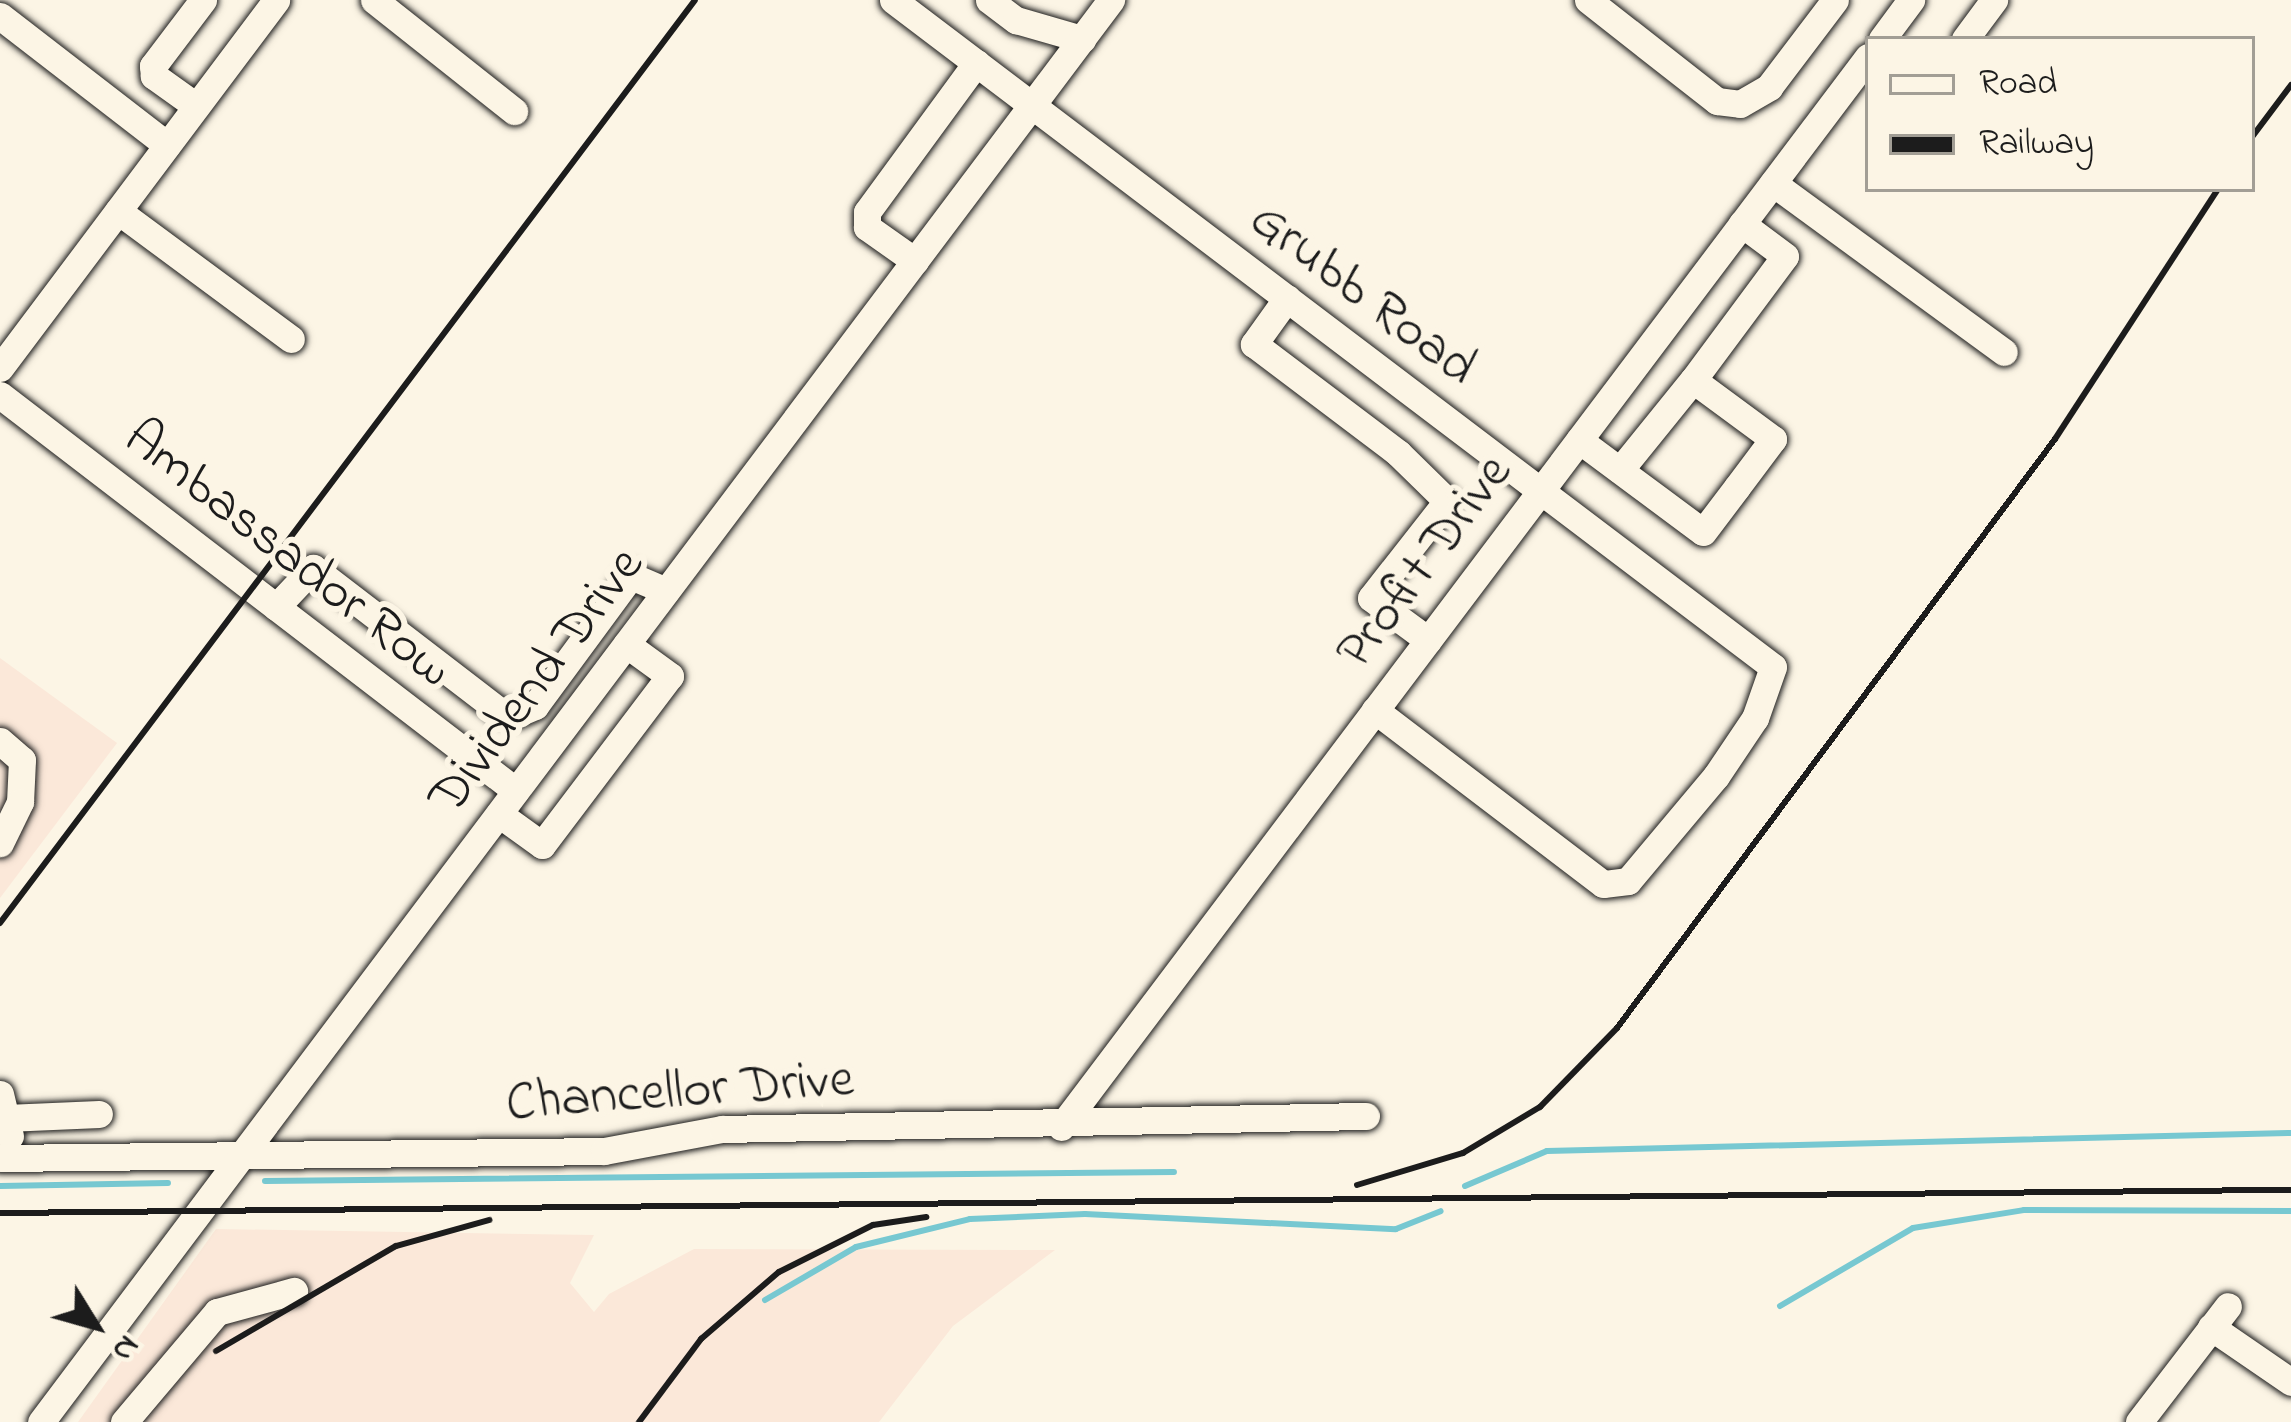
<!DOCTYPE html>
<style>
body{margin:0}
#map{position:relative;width:2291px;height:1422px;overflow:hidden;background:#fcf5e5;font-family:"Indie Flower",sans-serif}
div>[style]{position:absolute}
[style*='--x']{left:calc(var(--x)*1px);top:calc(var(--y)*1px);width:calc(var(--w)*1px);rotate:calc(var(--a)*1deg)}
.built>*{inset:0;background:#fbe8d9}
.stream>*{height:6px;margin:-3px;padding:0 3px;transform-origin:3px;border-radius:3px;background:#77c8d1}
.roads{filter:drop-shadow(0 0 3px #1c1c1c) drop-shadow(0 0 3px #1c1c1c)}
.minor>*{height:27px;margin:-13.5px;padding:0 13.5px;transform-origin:13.5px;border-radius:13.5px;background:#fcf5e5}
.rail>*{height:6px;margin:-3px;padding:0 3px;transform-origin:3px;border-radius:3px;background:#1c1c1c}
span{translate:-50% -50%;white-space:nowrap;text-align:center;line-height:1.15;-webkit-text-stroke:12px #fcf5e5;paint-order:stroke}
.street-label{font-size:54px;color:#1c1c1c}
.legend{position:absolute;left:1865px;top:36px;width:390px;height:156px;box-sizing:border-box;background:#fcf5e5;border:3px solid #a29e95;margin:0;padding:15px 21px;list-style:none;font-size:36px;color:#1c1c1c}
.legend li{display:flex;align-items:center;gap:24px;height:60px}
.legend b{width:60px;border:3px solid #a29e95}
.north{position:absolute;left:36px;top:1266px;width:120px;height:120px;-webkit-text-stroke:9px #fcf5e5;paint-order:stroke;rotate:127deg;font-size:33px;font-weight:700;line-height:48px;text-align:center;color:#1c1c1c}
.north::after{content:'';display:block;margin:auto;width:42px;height:54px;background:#1c1c1c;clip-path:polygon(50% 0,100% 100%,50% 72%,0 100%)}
</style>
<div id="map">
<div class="built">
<div style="clip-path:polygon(0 658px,117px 743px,0 898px)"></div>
<div style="clip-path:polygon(216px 1229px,594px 1235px,570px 1283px,594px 1312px,609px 1294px,694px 1249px,1055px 1250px,953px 1326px,879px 1422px,78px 1422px)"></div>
</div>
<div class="stream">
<div style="--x:265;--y:1181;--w:909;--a:-0.57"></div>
<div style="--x:0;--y:1186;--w:168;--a:-1"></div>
<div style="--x:1465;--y:1186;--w:89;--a:-23.1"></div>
<div style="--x:1547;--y:1151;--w:744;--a:-1.39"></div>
<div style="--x:765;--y:1300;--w:105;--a:-30.2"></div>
<div style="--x:856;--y:1247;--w:117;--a:-13.8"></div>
<div style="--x:970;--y:1219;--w:115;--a:-2.5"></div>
<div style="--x:1085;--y:1214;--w:311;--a:2.8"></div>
<div style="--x:1396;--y:1229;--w:48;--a:-21.8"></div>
<div style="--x:1780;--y:1306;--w:154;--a:-30.4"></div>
<div style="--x:1913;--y:1228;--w:112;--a:-9.2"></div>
<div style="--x:2024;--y:1210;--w:267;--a:0.2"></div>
</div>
<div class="roads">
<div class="minor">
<div style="--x:374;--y:0;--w:179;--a:38.4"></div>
<div style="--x:893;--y:0;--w:1104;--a:37.16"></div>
<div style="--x:1773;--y:667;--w:54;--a:109.4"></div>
<div style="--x:1755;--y:718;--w:70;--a:123.9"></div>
<div style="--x:1716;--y:776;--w:137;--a:130"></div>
<div style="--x:1628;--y:881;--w:25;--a:173"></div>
<div style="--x:1603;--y:884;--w:287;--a:-142.7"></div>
<div style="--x:989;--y:0;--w:34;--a:37"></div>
<div style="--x:1016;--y:20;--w:69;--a:16.1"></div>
<div style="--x:1588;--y:0;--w:164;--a:38.1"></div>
<div style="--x:1717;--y:101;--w:23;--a:7"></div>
<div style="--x:1740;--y:104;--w:34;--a:-30"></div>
<div style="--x:1769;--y:87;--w:109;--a:-52.8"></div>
<div style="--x:0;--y:16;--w:211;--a:37.7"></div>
<div style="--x:1882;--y:39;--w:49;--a:-53.4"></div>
<div style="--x:1965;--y:39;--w:49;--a:-53.4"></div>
<div style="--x:196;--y:106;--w:52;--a:-144.5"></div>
<div style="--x:154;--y:76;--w:10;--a:-96"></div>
<div style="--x:153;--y:66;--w:83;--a:-52.9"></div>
<div style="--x:1773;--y:183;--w:286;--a:36.2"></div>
<div style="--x:118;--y:211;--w:215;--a:36.5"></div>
<div style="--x:915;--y:261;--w:59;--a:-144.7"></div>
<div style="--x:867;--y:227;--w:15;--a:-90"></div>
<div style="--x:867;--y:212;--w:185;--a:-53.8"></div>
<div style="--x:1287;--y:298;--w:57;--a:125.7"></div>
<div style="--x:1254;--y:344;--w:181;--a:37.1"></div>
<div style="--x:1398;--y:453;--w:69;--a:44.4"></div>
<div style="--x:1447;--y:501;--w:123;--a:128.1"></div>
<div style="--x:1371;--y:598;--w:71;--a:36.4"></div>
<div style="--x:0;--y:368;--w:460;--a:-53.1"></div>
<div style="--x:0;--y:395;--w:650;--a:37.5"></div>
<div style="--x:1579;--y:440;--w:154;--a:36.6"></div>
<div style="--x:1703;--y:532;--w:56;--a:-52.9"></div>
<div style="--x:1737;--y:487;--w:60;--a:-53.1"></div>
<div style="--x:1773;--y:439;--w:99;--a:-143.6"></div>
<div style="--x:1693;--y:380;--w:154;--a:-53.4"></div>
<div style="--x:1785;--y:256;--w:54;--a:-143.3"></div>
<div style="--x:1620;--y:470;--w:116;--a:-51"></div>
<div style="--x:276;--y:607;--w:54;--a:-46.5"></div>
<div style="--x:313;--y:568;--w:233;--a:37.5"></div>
<div style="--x:498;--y:710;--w:18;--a:13"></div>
<div style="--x:516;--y:714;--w:21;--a:-23"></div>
<div style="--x:535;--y:706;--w:162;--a:-53.6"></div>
<div style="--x:631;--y:576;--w:38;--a:23"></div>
<div style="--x:0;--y:741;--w:29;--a:41"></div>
<div style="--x:22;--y:760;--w:42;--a:92.7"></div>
<div style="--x:20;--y:802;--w:46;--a:116"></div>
<div style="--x:499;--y:814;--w:53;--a:35.8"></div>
<div style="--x:542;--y:845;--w:212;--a:-52.9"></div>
<div style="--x:670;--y:676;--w:54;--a:-144"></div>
<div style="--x:0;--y:1094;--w:43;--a:76.6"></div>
<div style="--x:6;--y:1118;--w:93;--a:-2.5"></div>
<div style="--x:1061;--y:1127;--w:1340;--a:-52.98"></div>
<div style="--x:0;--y:1158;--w:604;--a:-0.66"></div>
<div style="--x:604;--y:1151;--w:120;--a:-10.6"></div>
<div style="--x:722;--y:1129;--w:644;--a:-1.16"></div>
<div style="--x:2211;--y:1327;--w:97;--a:34.5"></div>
<div style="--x:41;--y:1422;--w:1780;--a:-53.04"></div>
<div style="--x:124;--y:1422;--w:144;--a:-49.8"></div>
<div style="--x:217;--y:1312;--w:80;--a:-15.3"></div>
<div style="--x:2139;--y:1422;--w:146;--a:-52.5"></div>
</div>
</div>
<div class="rail">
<div style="--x:2252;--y:137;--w:65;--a:-53.1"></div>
<div style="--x:0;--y:923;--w:1155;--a:-53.02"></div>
<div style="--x:1357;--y:1185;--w:111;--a:-16.8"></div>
<div style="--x:1463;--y:1153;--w:90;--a:-30.9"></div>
<div style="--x:1540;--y:1107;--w:110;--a:-45.7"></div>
<div style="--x:1617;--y:1028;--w:734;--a:-53.36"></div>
<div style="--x:2055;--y:439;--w:298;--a:-56.9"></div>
<div style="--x:0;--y:1213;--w:2291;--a:-0.58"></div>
<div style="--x:216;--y:1351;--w:208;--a:-30.3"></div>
<div style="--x:396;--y:1246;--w:97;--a:-15.6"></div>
<div style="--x:639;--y:1422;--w:104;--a:-53.2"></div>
<div style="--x:701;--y:1339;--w:103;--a:-40.7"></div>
<div style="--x:779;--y:1272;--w:105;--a:-26.6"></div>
<div style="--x:873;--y:1225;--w:54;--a:-8.6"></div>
</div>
<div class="street-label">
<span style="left:1362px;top:295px;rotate:37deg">Grubb Road</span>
<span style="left:287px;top:555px;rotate:38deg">Ambassador Row</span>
<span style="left:1426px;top:563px;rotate:-53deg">Profit Drive</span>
<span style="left:538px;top:682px;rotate:-53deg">Dividend Drive</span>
<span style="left:680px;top:1093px;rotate:-4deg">Chancellor Drive</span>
</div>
<ul class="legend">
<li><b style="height:15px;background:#fcf5e5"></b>Road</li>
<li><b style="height:15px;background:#1c1c1c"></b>Railway</li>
</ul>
<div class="north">N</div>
</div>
